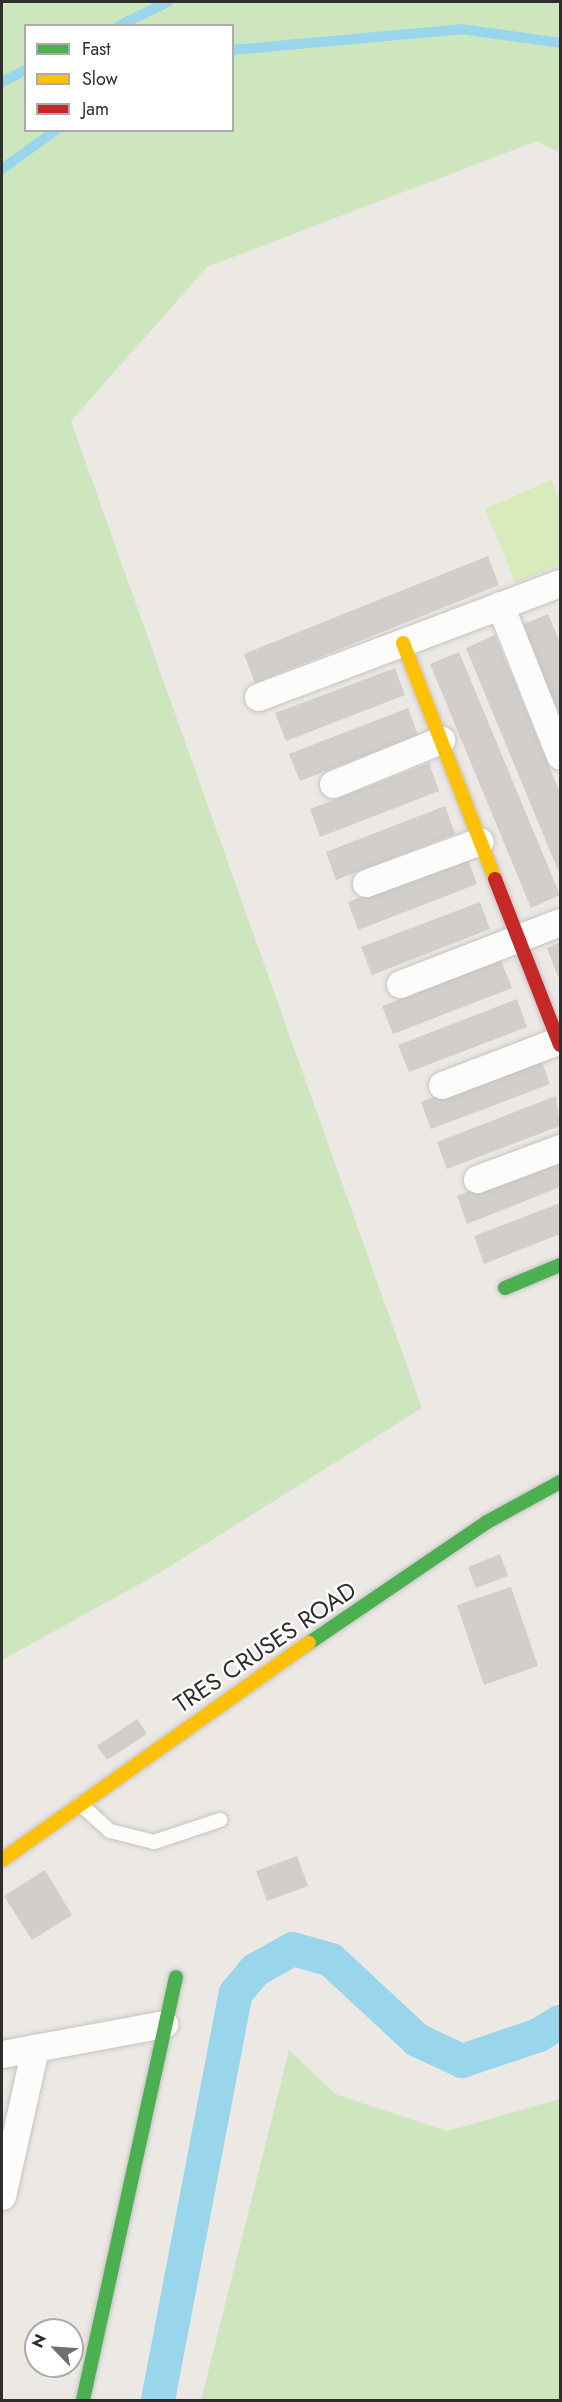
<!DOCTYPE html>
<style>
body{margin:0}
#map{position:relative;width:562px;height:2402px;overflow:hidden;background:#ece8e4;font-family:Jost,sans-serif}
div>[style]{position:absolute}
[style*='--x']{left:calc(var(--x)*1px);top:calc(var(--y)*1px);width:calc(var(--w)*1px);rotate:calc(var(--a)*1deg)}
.green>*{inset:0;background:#cee6be}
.pitch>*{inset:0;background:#d9eabb}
.stream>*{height:10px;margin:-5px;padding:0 5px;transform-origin:5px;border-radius:5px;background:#99d6ec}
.canal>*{height:34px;margin:-17px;padding:0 17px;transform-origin:17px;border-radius:17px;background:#99d6ec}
.building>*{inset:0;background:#d1cecb}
.roads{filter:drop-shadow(0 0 2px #c5c4c5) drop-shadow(0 0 2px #c5c4c5)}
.lane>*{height:14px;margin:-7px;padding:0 7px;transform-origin:7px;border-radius:7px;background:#fcfcfb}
.street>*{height:27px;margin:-13.5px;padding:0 13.5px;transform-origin:13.5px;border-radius:13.5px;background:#fcfcfb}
.fast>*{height:14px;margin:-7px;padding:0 7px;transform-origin:7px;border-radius:7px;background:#4caf50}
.slow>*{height:14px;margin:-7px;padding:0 7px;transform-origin:7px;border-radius:7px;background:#ffc107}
.jam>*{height:14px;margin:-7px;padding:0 7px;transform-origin:7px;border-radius:7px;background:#c62828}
span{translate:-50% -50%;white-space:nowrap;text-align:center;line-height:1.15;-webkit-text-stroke:4.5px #fff;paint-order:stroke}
.street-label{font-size:24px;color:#2e2e2e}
.frame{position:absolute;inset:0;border:3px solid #2e2e2e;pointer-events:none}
.legend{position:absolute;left:24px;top:24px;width:210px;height:108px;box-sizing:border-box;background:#fff;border:2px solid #ababab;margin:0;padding:8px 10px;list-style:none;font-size:18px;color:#2e2e2e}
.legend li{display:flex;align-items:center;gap:12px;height:30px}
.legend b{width:30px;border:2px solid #ababab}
.north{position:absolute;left:24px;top:2318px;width:60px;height:60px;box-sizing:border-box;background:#fff;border:2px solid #ababab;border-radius:50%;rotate:295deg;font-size:16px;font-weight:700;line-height:24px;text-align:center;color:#2e2e2e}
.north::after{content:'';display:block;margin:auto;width:21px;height:27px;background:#706f6e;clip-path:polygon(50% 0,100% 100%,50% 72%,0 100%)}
</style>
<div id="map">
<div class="green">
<div style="clip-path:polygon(evenodd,2px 2px,560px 2px,560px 153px,537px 141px,207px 267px,71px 421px,422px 1408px,156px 1575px,2px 1660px,2px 2px,26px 26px,232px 26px,232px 130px,26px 130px,26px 26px)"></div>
<div style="clip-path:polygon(289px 2050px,335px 2094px,447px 2131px,560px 2099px,560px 2400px,201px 2400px)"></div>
</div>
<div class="pitch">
<div style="clip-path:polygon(551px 480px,560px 502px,560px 564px,516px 583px,485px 509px)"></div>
</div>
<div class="stream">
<div style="--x:118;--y:26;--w:55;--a:-25.6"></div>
<div style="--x:232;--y:50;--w:230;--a:-5.2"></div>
<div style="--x:461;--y:29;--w:100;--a:8"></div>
<div style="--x:2;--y:82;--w:27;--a:-27"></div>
<div style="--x:2;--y:169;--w:67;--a:-35.8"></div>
</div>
<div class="canal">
<div style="--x:158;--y:2400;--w:414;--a:-79.2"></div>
<div style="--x:236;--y:1993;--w:30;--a:-50"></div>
<div style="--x:255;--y:1970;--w:43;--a:-28.9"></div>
<div style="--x:293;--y:1949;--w:40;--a:16"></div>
<div style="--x:331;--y:1960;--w:117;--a:42.9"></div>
<div style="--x:417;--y:2040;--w:50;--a:25"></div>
<div style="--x:462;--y:2061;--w:81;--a:-18.7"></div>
<div style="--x:539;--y:2035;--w:25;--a:-32"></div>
</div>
<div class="building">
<div style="clip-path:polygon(488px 556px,499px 585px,255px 683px,244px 654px)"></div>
<div style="clip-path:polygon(548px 614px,560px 643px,560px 726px,519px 626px)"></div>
<div style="clip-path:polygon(495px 635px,560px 793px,560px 875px,466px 648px)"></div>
<div style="clip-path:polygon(459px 652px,560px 895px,531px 908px,430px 664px)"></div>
<div style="clip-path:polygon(395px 668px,405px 695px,286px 741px,275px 713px)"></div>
<div style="clip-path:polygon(408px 708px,418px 735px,300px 781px,289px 754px)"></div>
<div style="clip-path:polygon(429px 763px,439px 791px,320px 837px,310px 809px)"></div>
<div style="clip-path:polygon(445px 806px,455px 834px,336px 880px,326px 852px)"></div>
<div style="clip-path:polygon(467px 857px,477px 884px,358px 930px,348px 902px)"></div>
<div style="clip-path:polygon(480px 902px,490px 929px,372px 975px,361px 947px)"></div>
<div style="clip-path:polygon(560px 942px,560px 976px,558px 977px,547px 948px)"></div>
<div style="clip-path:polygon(501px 961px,512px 988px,393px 1034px,382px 1006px)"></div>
<div style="clip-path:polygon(517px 999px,527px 1027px,409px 1072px,398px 1045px)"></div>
<div style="clip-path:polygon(540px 1057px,550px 1084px,431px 1129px,421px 1102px)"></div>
<div style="clip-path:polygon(556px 1096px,560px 1126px,447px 1169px,437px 1142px)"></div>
<div style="clip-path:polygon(560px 1156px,560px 1187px,467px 1224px,457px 1196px)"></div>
<div style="clip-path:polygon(560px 1203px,560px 1234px,484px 1264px,474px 1236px)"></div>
<div style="clip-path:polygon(500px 1554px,508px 1576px,476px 1588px,468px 1567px)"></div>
<div style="clip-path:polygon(511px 1587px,538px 1666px,484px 1685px,457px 1605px)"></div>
<div style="clip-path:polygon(137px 1719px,147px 1734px,107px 1760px,97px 1746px)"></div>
<div style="clip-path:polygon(297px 1856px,308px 1886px,267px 1901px,256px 1871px)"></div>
<div style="clip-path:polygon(45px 1870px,72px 1915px,32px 1940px,4px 1896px)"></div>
</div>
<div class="roads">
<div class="lane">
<div style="--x:80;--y:1804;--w:40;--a:42"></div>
<div style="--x:110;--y:1831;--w:45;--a:14"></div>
<div style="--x:154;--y:1842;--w:70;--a:-18.4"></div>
</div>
<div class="street">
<div style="--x:500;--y:605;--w:162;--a:68.3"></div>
<div style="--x:258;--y:697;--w:323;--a:-20.7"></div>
<div style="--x:333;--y:784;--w:117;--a:-22.2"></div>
<div style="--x:366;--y:883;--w:121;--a:-20.2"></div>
<div style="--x:400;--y:984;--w:172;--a:-21.2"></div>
<div style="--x:442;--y:1085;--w:126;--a:-20.9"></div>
<div style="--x:477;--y:1179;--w:89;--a:-20.5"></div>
<div style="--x:2;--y:2054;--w:165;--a:-10.5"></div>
<div style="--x:2;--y:2196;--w:152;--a:-77.4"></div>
</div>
<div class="fast">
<div style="--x:505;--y:1288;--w:60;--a:-22.7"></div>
<div style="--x:309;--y:1643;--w:215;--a:-34.2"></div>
<div style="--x:487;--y:1522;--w:83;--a:-28.7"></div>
<div style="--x:83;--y:2400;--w:433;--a:-77.6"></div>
</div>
<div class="slow">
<div style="--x:403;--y:643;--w:253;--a:68.7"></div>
<div style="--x:2;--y:1860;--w:376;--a:-35.3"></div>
</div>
<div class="jam">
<div style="--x:495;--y:879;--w:178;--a:68.6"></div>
</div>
</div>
<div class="street-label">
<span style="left:265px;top:1647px;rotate:-34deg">TRES CRUSES ROAD</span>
</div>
<div class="frame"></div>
<ul class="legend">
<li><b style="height:8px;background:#4caf50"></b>Fast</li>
<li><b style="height:8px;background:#ffc107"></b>Slow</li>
<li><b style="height:8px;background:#c62828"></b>Jam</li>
</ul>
<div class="north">N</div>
</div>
